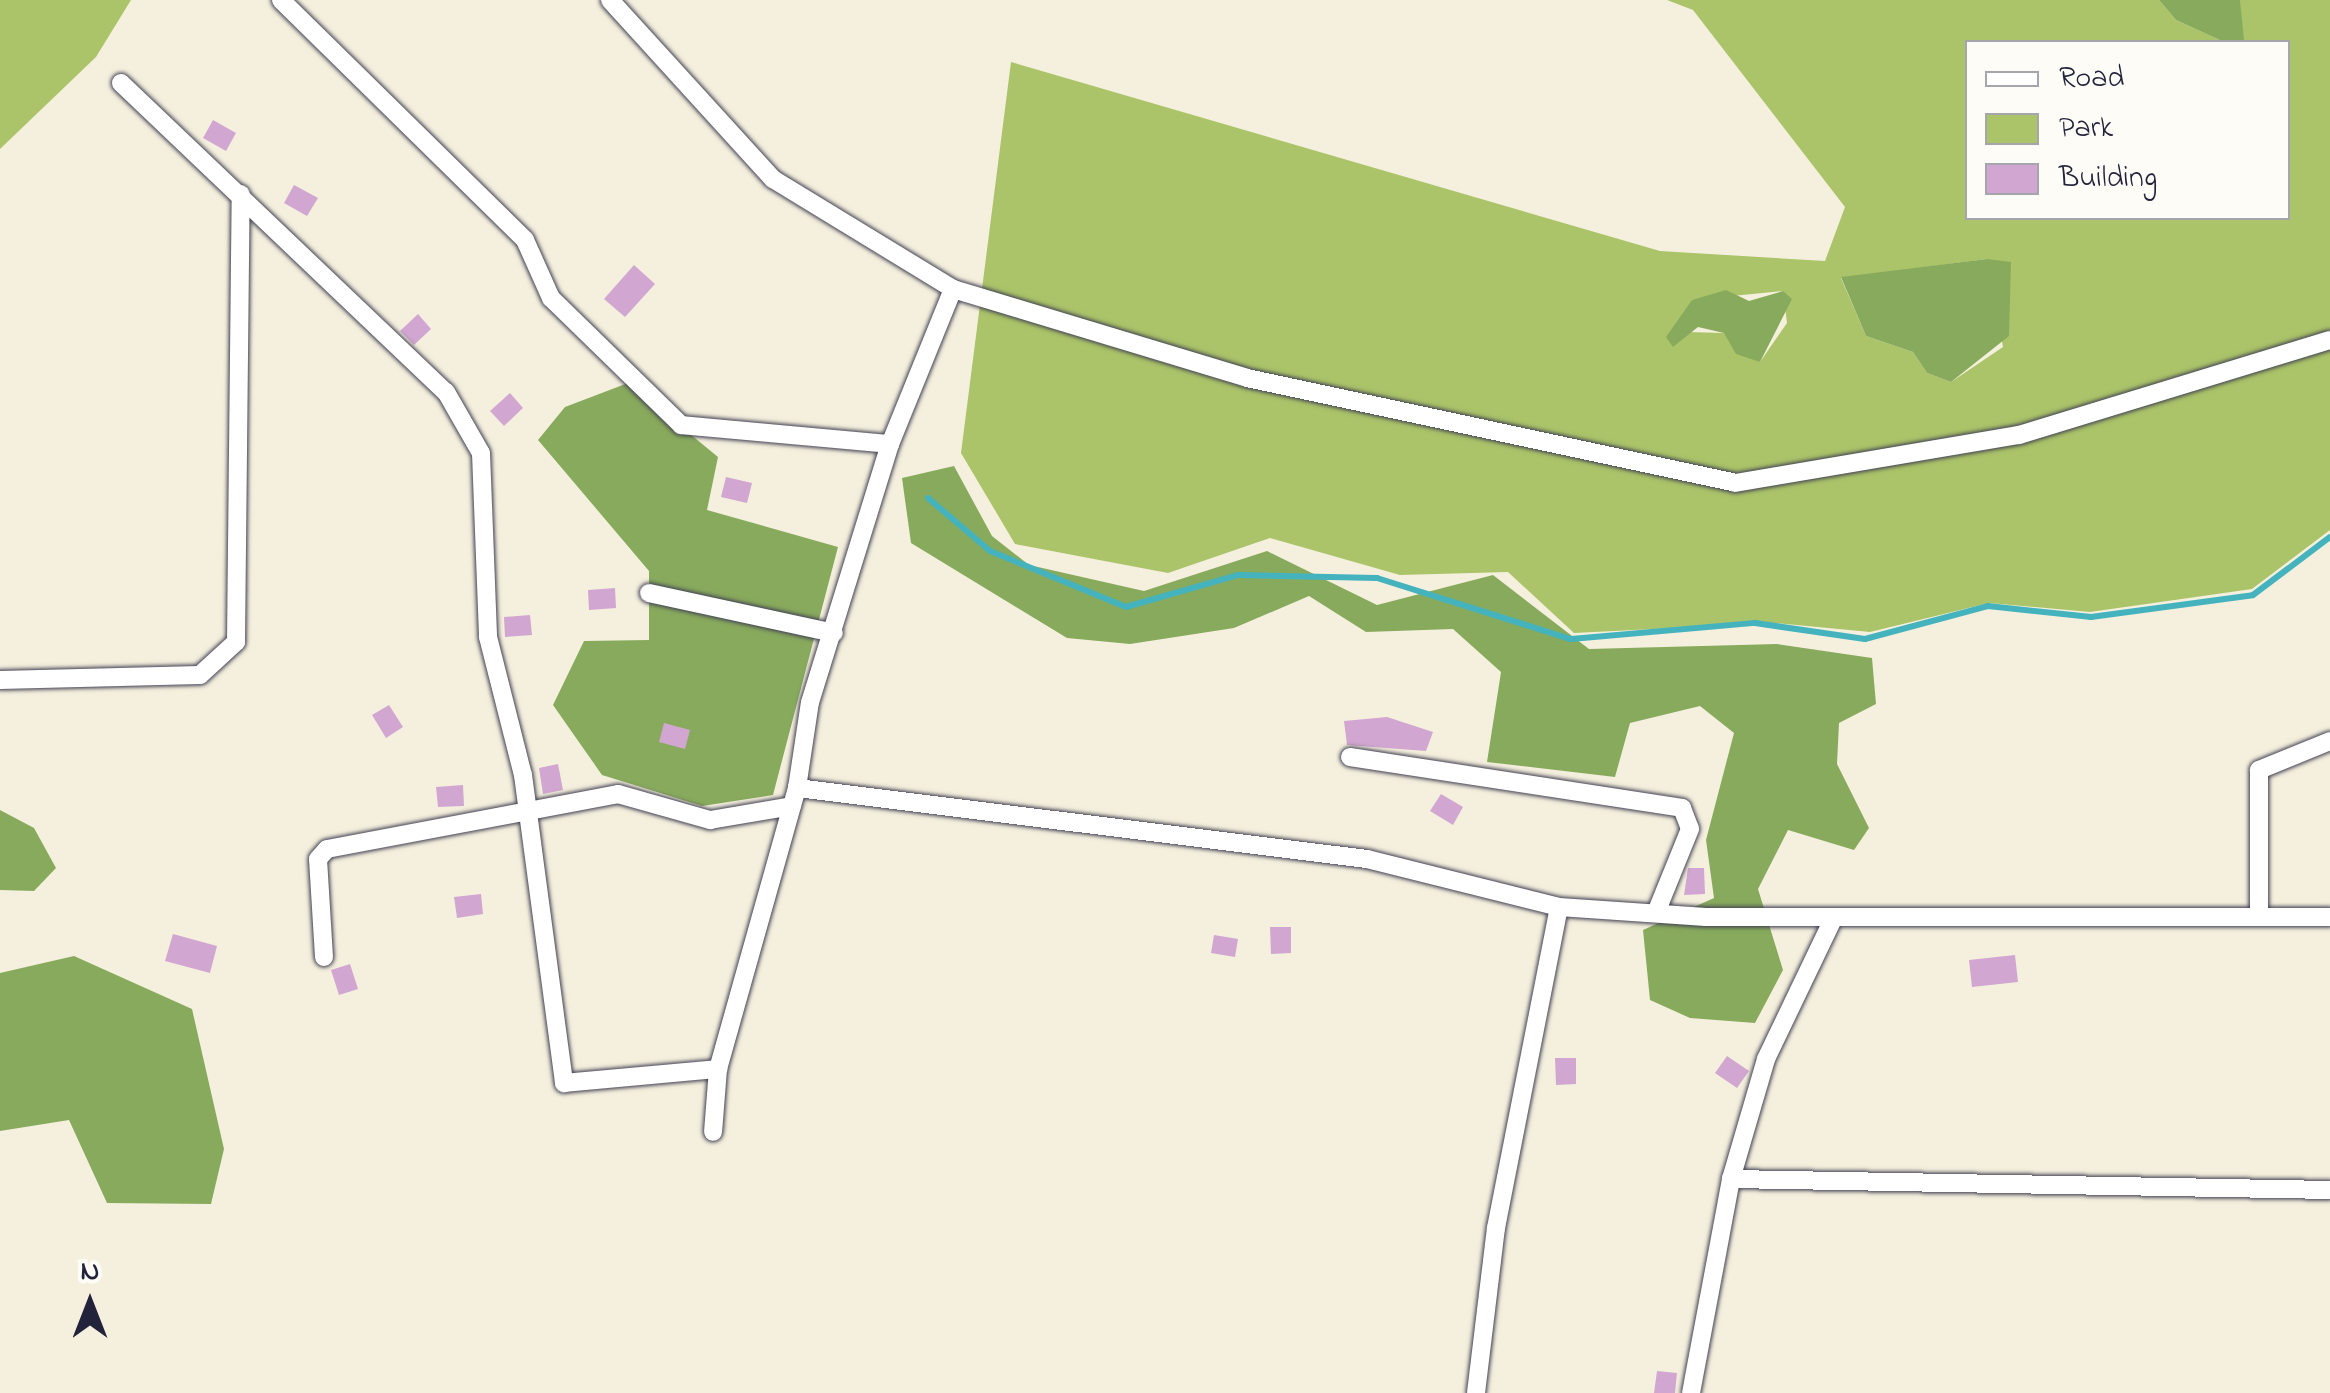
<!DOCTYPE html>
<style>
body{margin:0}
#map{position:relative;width:2330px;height:1393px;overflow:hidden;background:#f5f0de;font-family:"Indie Flower",sans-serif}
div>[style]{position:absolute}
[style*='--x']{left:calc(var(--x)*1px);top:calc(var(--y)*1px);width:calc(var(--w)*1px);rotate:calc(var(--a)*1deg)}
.green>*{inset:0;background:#abc469}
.forest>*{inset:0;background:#88aa5d}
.stream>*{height:6px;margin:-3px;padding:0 3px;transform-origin:3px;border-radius:3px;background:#44b3be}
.building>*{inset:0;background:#d1a6d1}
.roads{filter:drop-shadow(0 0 2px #424153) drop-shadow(0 0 2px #424153)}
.minor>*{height:18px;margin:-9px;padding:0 9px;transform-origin:9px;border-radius:9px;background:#fff}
span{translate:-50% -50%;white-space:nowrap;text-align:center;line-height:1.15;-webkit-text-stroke:8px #fdfcf7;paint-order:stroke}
.legend{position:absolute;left:1965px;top:40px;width:325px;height:180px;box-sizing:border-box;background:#fdfcf7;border:2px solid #a5a5ac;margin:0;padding:12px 18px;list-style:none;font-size:30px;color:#22223b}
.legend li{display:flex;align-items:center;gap:20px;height:50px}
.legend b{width:50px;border:2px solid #a5a5ac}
.north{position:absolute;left:40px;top:1253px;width:100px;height:100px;-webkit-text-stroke:8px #fdfcf7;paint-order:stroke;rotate:0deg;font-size:28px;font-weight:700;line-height:40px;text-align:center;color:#22223b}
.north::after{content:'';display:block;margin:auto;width:35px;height:45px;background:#22223b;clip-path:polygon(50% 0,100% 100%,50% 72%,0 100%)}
</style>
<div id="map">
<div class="green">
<div style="clip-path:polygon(0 0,131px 0,96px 57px,0 149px)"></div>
<div style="clip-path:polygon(evenodd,1667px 0,2159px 0,2176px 20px,2224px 42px,1968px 42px,1968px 218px,2288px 218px,2288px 42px,2241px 42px,2240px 0,2330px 0,2330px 530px,2252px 589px,2090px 612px,1989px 603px,1870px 632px,1776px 623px,1574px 633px,1508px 572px,1400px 575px,1270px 538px,1168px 573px,1015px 544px,961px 453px,1011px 62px,1660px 251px,1825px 261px,1845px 207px,1693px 10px,1667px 0,1987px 259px,2003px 347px,1951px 382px,1927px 373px,1913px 352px,1866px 336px,1841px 278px,1987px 259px,1667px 0,1783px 291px,1787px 323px,1760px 362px,1724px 333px,1687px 332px,1692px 300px,1783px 291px)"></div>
</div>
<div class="forest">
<div style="clip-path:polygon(2159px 0,2240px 0,2244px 40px,2224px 42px,2176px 20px)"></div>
<div style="clip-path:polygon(1987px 259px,2011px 262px,2009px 336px,1951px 382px,1927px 373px,1913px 352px,1866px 336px,1841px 277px)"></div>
<div style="clip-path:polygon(1726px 290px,1749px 301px,1783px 291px,1792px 299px,1760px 362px,1736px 354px,1724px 333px,1698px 327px,1673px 347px,1666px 337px,1692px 300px)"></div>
<div style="clip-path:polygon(628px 383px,718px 457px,707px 510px,838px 547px,773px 795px,702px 806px,602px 775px,553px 705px,584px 641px,649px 640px,649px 571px,538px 440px,565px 407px)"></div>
<div style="clip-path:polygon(954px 466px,992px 536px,1029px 565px,1144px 591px,1267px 551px,1377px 605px,1493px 575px,1589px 649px,1777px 644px,1872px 658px,1876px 704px,1839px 723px,1837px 764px,1869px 828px,1854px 850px,1788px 830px,1758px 889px,1783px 970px,1755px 1023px,1690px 1018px,1650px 1000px,1643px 930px,1714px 898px,1706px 840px,1734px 733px,1700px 706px,1630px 723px,1615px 777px,1487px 762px,1501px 672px,1453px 629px,1366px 632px,1309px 596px,1234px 628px,1130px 644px,1067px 638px,911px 543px,902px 478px)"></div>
<div style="clip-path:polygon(0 810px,34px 828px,56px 868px,34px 891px,0 890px)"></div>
<div style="clip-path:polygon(74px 956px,192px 1009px,224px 1149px,211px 1204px,107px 1203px,69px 1120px,0 1131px,0 973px)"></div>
</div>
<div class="stream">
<div style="--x:928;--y:498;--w:82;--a:40.5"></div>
<div style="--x:990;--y:551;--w:147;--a:22.4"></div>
<div style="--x:1126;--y:607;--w:116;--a:-15.9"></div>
<div style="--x:1238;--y:575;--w:139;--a:1.2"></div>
<div style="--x:1377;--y:578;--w:203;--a:17.5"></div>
<div style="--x:1571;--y:639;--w:185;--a:-5"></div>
<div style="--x:1755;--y:623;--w:111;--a:8.3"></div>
<div style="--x:1865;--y:639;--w:127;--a:-15"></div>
<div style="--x:1988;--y:606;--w:104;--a:6.1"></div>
<div style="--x:2091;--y:617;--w:163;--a:-7.7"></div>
<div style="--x:2253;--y:595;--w:96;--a:-37"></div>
</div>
<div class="building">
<div style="clip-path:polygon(213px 120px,236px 133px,226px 151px,203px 138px)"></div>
<div style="clip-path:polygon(294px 185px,318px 198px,307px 216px,284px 203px)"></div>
<div style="clip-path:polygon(634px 265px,655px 284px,625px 317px,604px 299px)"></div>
<div style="clip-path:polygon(418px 314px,431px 329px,414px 345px,400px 331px)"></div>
<div style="clip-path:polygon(510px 393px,523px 408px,504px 426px,490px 411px)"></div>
<div style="clip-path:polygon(726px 477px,752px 483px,747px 503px,721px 497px)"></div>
<div style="clip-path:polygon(615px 588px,616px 608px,589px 610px,588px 590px)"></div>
<div style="clip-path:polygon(530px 615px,532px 635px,505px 637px,504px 617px)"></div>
<div style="clip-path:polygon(389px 705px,403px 727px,386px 738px,372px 715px)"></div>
<div style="clip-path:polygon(1387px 717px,1433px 732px,1426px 751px,1347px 745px,1344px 721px)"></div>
<div style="clip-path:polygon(664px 723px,690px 730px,685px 749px,659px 742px)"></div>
<div style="clip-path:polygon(558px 764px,563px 790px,543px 794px,539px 768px)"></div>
<div style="clip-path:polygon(463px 785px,464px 806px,438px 807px,436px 787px)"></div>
<div style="clip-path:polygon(1441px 794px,1463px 807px,1453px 825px,1430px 811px)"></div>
<div style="clip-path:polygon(1688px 868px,1704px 868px,1705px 894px,1684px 895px)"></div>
<div style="clip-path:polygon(481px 894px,483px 914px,457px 918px,454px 897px)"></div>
<div style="clip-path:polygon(1270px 927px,1291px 927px,1291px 953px,1271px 954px)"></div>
<div style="clip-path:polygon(173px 934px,217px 946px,210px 973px,165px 961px)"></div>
<div style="clip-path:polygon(1214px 935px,1238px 939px,1235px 957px,1211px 953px)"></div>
<div style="clip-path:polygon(2015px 955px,2018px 982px,1972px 987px,1969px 960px)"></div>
<div style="clip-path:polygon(350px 964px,358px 989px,339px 995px,331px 970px)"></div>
<div style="clip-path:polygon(1727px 1056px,1749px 1071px,1737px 1088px,1715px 1073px)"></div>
<div style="clip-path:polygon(1555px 1058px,1576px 1058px,1576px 1084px,1556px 1085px)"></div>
<div style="clip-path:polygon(1657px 1371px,1677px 1373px,1675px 1393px,1654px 1393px)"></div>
</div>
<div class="roads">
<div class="minor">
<div style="--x:281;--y:0;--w:342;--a:44.5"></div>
<div style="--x:525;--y:240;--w:64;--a:65.9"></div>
<div style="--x:551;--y:298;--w:182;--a:44.3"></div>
<div style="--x:681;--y:425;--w:210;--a:5.2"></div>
<div style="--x:610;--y:0;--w:242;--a:47.7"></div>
<div style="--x:773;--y:179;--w:211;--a:31.4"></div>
<div style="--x:953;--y:289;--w:167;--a:112.1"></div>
<div style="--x:890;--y:444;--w:270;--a:107.2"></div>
<div style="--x:810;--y:702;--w:87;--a:98.6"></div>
<div style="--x:797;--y:788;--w:292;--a:105.7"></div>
<div style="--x:718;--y:1069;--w:63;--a:94.5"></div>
<div style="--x:121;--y:83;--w:448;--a:43.6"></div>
<div style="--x:446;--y:392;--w:70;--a:60.2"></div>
<div style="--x:481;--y:453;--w:184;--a:87.8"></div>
<div style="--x:488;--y:637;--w:142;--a:75.8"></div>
<div style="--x:523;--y:775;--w:311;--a:82.4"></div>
<div style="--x:564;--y:1083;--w:155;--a:-5.2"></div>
<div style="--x:953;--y:289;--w:307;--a:16.8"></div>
<div style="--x:1247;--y:378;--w:499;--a:12.1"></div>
<div style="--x:1735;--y:483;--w:288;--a:-9.6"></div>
<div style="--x:2019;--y:435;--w:325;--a:-17"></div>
<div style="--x:649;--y:593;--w:189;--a:12.2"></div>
<div style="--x:0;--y:680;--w:200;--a:-1.4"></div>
<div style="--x:200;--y:675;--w:49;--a:-42.5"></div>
<div style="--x:236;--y:642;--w:448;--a:-89.4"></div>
<div style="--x:1350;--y:757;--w:336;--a:8.7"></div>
<div style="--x:1682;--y:808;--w:22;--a:69"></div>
<div style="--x:1690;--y:829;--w:85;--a:112.1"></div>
<div style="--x:797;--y:788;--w:574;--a:7.1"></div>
<div style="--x:1367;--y:859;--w:198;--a:14"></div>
<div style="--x:1559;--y:907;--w:147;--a:3.9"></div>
<div style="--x:1706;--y:917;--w:624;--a:0"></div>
<div style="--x:2259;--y:917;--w:147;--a:-90"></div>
<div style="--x:2259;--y:770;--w:77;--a:-22.2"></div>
<div style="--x:324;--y:957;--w:98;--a:-93.5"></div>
<div style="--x:318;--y:859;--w:13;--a:-48"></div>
<div style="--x:327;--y:849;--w:296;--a:-10.7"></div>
<div style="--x:618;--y:794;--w:96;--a:15.8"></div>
<div style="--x:710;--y:820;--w:83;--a:-9.7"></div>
<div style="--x:1731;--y:1179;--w:125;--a:-73.7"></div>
<div style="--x:1766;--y:1059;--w:157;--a:-64.4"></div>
<div style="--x:1476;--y:1393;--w:166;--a:-83.1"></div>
<div style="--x:1496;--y:1228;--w:327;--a:-78.9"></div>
<div style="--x:1691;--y:1393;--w:218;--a:-79.4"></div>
<div style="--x:1731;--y:1179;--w:599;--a:1.05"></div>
</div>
</div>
<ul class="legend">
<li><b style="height:12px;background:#fff"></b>Road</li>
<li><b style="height:28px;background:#abc469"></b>Park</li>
<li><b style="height:28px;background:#d1a6d1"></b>Building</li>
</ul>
<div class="north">N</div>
</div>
